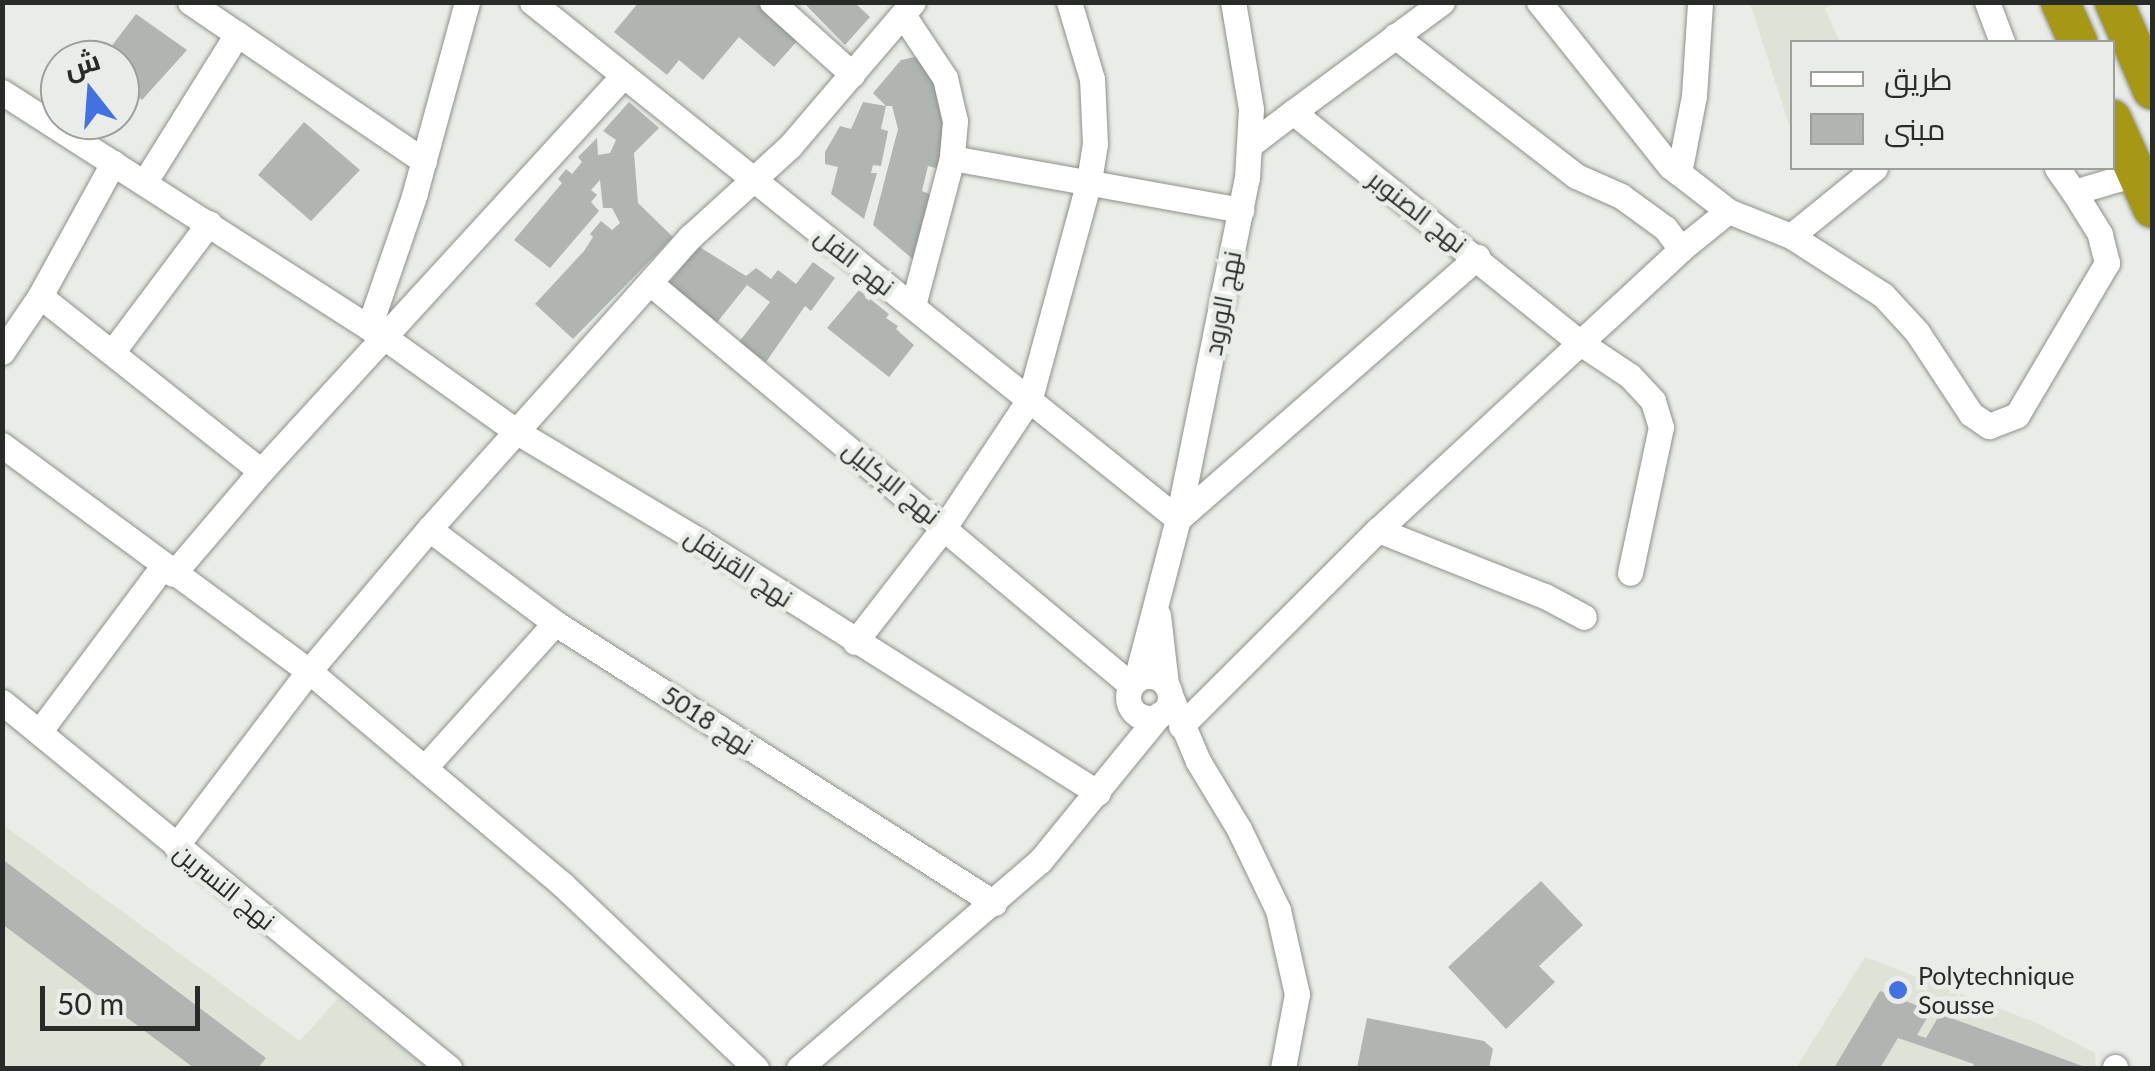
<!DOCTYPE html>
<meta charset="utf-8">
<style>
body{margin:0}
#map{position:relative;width:2155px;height:1071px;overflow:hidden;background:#eaede7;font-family:Lato,Cairo,sans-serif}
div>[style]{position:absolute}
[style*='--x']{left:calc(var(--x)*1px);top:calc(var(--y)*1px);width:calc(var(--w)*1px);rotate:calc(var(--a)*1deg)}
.built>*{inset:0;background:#dde3d7}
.building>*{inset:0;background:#b0b5b2}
.roads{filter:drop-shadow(0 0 2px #8e908b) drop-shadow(0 0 2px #8e908b)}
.minor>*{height:25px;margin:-12.5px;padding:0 12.5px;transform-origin:12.5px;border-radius:12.5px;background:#fff}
.minor>.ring{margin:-12.5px;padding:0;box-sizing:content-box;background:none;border:25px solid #fff;border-radius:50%}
.highway>*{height:38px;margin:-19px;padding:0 19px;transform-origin:19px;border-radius:19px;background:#a69814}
.dots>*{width:28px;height:28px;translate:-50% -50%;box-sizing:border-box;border:5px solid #eaede7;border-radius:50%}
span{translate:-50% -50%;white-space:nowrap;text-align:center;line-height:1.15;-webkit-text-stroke:9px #eaede7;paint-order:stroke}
.street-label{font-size:25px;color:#292b28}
.poi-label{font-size:25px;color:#292b28}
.left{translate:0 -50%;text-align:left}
.frame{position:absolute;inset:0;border:5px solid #292b28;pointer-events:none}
.legend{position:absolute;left:1790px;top:40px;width:325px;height:130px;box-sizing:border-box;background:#eaede7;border:2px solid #9d9f9b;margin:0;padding:12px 18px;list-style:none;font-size:30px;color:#292b28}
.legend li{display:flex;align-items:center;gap:20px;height:50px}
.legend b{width:50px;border:2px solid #9d9f9b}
.north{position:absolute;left:40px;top:40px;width:100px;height:100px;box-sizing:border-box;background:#eaede7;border:2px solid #9d9f9b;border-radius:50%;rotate:343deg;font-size:28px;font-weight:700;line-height:40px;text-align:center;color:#292b28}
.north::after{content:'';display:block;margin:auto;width:35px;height:45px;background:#4271e3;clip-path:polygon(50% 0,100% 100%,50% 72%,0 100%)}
.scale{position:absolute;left:40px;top:986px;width:160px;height:45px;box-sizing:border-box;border:5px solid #292b28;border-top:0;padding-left:12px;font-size:30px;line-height:35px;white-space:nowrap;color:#292b28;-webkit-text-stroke:8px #eaede7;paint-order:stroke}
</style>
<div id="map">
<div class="built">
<div style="clip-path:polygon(1750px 3px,1837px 3px,1825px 9px,1840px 42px,1792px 42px,1792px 134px)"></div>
<div style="clip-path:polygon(2px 824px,300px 1041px,338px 998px,427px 1068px,3px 1068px)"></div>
<div style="clip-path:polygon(1865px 957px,2037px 1023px,2095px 1053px,2096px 1068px,1796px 1068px)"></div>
</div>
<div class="building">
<div style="clip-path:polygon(639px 2px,756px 2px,798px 40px,774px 67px,739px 37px,703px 80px,679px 60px,667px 75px,614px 32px)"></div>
<div style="clip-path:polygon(803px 2px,854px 2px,870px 17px,845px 45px)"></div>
<div style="clip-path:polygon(136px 14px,187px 50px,142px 100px,120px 83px,120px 60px,101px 60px)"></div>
<div style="clip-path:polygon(927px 54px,946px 104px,940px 169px,928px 166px,922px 191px,935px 196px,916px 262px,873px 225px,898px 129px,892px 106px,886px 106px,881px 129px,888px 131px,881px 166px,873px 165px,871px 173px,877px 173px,864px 219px,831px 194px,838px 167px,825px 164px,825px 152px,840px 126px,851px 129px,863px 102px,886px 106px,873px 93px,901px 60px)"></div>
<div style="clip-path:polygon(629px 102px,659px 128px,634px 153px,638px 203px,673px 237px,573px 339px,535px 304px,584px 251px,593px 237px,590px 234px,601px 221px,612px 230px,620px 223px,612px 208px,603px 208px,600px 180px,591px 190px,597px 195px,591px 202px,599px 211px,550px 268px,514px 240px,562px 183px,558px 179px,566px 169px,572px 174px,582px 162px,578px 157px,597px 138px,598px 155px,610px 153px,616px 140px,603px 131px)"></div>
<div style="clip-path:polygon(304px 122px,360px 170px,311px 221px,258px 175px)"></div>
<div style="clip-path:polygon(698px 246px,746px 276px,756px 268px,771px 279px,778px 270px,796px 284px,813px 262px,835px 278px,811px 311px,805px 306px,766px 362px,739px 342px,770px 302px,747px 285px,715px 325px,666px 287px)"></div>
<div style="clip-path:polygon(859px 290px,889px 314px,886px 318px,898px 326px,896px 329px,914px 345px,889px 377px,827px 328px)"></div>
<div style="clip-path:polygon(2px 859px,266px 1058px,258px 1068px,194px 1068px,2px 924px)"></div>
<div style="clip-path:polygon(1541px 881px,1583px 925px,1539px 966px,1555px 982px,1506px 1029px,1448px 967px)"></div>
<div style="clip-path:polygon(1880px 991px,1931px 1011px,1917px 1035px,1926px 1038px,1940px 1014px,2088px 1068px,1972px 1068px,1974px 1064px,1898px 1038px,1880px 1068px,1834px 1068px)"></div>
<div style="clip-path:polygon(1367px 1018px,1484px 1041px,1493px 1049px,1489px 1068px,1357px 1068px)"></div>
</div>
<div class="roads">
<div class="minor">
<div style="--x:190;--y:2;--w:283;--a:34.2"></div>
<div style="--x:532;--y:2;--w:827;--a:38.67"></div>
<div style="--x:772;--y:2;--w:108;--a:42"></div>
<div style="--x:1539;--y:2;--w:210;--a:51.4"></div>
<div style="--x:1670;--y:166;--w:73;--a:37.8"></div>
<div style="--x:1987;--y:2;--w:43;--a:69.4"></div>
<div style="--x:903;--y:15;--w:76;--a:56.3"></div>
<div style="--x:945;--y:78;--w:44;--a:76.9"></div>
<div style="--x:955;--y:121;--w:37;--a:95"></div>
<div style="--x:952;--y:158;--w:153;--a:104.8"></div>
<div style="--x:2;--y:92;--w:454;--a:32.7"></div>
<div style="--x:384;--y:337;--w:163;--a:35.5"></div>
<div style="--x:517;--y:432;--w:211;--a:30.8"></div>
<div style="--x:698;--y:540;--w:473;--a:32.3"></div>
<div style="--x:1293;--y:112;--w:185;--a:-36.4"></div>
<div style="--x:1251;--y:144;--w:53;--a:-37.3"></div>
<div style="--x:1293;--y:112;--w:371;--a:38.8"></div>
<div style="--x:1582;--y:344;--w:58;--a:33.7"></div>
<div style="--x:1630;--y:376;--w:34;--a:47"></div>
<div style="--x:1653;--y:401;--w:27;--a:73"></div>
<div style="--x:1661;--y:427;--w:149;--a:102"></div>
<div style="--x:952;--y:158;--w:294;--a:10.2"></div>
<div style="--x:2057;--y:168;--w:29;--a:55"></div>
<div style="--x:2074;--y:192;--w:67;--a:-16.5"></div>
<div style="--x:1679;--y:173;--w:78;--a:-79"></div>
<div style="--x:1694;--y:96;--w:94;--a:-86.3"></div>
<div style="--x:144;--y:183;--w:176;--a:-58"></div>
<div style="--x:1791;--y:236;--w:109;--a:32.7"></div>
<div style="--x:1883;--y:295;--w:50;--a:47.4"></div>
<div style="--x:1917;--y:332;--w:98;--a:56.6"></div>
<div style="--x:1971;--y:414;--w:22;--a:34"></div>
<div style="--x:1989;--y:426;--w:30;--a:-21"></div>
<div style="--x:2017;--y:415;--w:177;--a:-59.4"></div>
<div style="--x:2107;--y:263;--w:30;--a:-104"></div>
<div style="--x:2100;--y:234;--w:49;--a:-121.8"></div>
<div style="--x:1681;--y:249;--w:60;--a:-39"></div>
<div style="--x:1728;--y:211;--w:68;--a:21.6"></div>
<div style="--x:1791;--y:236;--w:108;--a:-39"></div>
<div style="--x:650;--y:283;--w:627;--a:39.89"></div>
<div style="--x:40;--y:296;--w:282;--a:38.4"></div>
<div style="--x:369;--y:327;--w:139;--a:-71"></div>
<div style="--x:414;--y:196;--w:201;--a:-74.7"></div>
<div style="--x:113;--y:351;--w:160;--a:-53.1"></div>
<div style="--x:2;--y:352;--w:68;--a:-55.8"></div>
<div style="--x:40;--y:296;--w:152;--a:-61.2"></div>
<div style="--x:2;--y:445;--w:381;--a:36.4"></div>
<div style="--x:309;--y:671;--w:332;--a:40.1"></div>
<div style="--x:563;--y:885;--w:266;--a:43.5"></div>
<div style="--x:1178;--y:519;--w:398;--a:-41.2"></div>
<div style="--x:429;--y:529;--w:157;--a:36.7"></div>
<div style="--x:555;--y:623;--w:521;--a:32.53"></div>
<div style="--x:1378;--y:530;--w:180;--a:21.6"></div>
<div style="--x:1545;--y:596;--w:44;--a:28.3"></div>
<div style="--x:173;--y:574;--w:135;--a:-49.5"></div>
<div style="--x:261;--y:471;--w:536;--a:-47.5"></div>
<div style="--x:1158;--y:615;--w:69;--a:83.4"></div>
<div style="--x:855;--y:642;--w:147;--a:-52.2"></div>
<div style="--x:945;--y:526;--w:154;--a:-56.4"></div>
<div style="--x:1030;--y:398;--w:225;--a:-74.8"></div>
<div style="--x:1089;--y:181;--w:37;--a:-81"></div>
<div style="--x:1095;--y:144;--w:65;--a:-92.6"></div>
<div style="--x:1092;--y:79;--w:80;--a:-106.6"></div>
<div class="ring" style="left:1128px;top:676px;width:17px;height:17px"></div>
<div style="--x:1136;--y:680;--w:166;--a:-75.4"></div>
<div style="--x:1178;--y:519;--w:348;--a:-78.6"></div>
<div style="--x:1247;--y:178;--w:69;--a:-86.7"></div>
<div style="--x:1251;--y:109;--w:109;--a:-99.5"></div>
<div style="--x:1171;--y:697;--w:69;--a:67.1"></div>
<div style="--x:1198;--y:761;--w:79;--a:58.9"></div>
<div style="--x:1239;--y:829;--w:90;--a:64.3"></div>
<div style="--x:1278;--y:910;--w:86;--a:77.3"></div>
<div style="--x:1297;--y:994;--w:75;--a:100.7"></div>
<div style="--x:2;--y:702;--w:578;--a:39.31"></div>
<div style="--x:1181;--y:726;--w:278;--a:-44.9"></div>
<div style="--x:1378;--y:530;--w:413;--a:-42.8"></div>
<div style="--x:1681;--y:249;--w:26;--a:-127"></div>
<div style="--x:1665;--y:228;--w:54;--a:-144"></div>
<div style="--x:1621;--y:196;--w:49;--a:-156"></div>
<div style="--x:1576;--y:176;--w:229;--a:-142.3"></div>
<div style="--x:39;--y:732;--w:207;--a:-53.2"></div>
<div style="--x:425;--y:767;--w:194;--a:-47.9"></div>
<div style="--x:176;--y:846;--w:220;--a:-52.8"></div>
<div style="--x:309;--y:671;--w:186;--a:-49.8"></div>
<div style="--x:429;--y:529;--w:392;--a:-48.2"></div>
<div style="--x:690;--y:237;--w:135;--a:-42.3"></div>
<div style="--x:790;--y:146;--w:189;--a:-49.5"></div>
<div style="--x:2115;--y:1067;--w:1;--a:90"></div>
<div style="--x:799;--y:1068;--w:318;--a:-40.7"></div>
<div style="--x:1040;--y:861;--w:190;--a:-50.8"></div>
</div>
<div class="highway">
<div style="--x:2060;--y:2;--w:44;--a:65.8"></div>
<div style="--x:2114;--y:2;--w:96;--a:66.6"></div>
<div style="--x:2112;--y:119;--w:98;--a:65.8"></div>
</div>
</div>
<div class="dots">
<div style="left:1898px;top:990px;background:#4271e3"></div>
</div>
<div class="street-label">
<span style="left:1418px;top:211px;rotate:38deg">نهج الصنوبر</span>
<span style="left:855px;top:261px;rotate:38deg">نهج الفل</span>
<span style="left:1222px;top:303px;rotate:-79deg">نهج الورود</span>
<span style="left:892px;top:482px;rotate:39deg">نهج الإكليل</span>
<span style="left:739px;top:567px;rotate:33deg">نهج القرنفل</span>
<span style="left:708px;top:720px;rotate:33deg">نهج 5018</span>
<span style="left:225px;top:886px;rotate:39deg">نهج النسرين</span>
</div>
<div class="poi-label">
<span class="left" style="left:1918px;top:990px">Polytechnique<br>Sousse</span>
</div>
<div class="frame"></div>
<ul class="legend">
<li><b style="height:12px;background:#fff"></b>طريق</li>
<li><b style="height:28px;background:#b0b5b2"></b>مبنى</li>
</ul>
<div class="north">ش</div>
<div class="scale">50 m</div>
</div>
